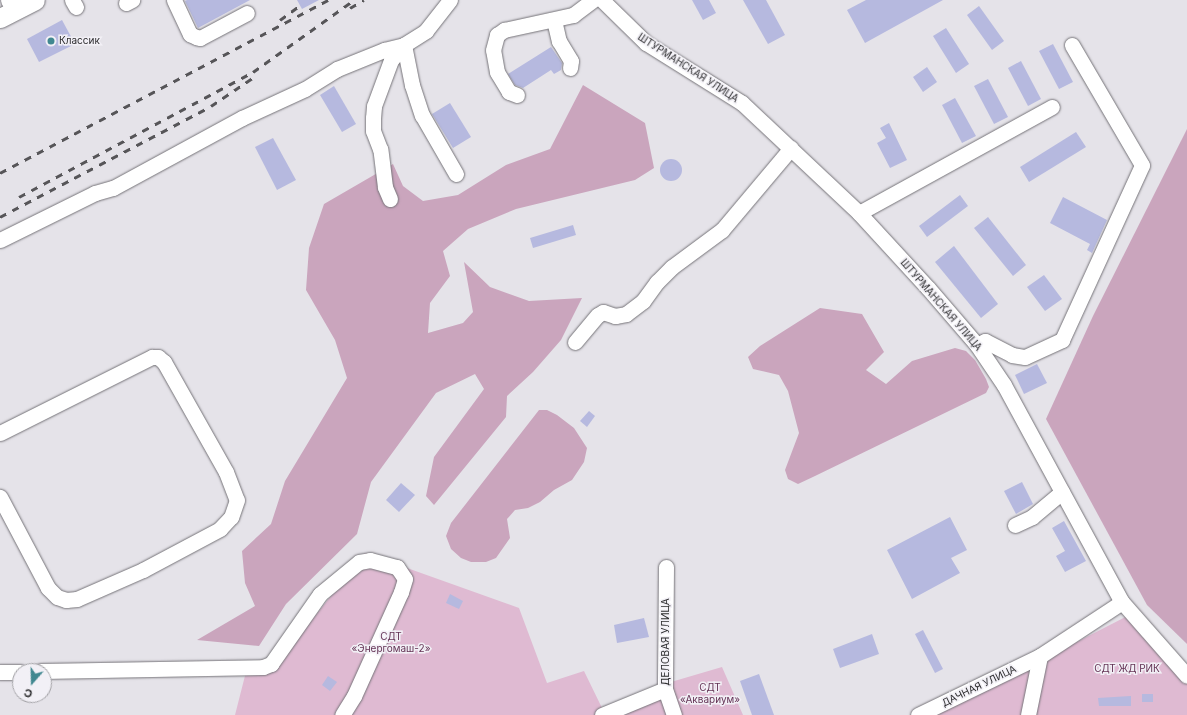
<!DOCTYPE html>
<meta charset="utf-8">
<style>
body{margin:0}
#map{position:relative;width:1187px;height:715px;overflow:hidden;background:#e5e3e9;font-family:Inter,sans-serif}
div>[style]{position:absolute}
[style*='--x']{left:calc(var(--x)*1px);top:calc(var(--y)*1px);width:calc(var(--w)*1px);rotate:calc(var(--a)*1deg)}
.green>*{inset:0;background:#dfbad2}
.forest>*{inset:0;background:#caa5bd}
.building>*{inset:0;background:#b6b9df}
.round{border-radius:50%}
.roads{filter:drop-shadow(0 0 1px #757378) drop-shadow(0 0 1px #757378)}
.minor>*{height:15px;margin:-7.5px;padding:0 7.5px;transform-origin:7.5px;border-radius:7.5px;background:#fff}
.major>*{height:19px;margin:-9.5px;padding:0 9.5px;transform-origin:9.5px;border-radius:9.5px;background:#fff}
.rail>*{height:3px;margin-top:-1.5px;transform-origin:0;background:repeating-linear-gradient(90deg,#565558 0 7px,transparent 0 14px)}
.dots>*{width:11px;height:11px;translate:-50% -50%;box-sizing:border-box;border:2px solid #f2f0f6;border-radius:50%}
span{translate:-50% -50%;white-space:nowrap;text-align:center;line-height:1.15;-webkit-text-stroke:3px #f2f0f6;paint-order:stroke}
.poi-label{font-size:10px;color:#2c2c2e}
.left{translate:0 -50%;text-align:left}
.street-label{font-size:10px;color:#2c2c2e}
.park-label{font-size:10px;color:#643355}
.north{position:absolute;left:12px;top:663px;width:40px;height:40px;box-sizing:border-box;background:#f2f0f6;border:1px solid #a3a2a6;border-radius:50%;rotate:200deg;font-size:11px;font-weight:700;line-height:16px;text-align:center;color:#2c2c2e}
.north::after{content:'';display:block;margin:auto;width:14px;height:18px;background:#418890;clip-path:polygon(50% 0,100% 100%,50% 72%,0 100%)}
</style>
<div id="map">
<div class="green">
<div style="clip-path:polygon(365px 553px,519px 608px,547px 683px,584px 671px,602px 708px,654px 687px,722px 667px,743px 715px,235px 715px,248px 664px,277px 664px)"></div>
<div style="clip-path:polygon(1139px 610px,1187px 668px,1187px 715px,935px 715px)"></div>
</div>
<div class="forest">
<div style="clip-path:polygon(583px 85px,645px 123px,654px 168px,635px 180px,516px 209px,468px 229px,443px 251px,450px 276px,430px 303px,428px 333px,463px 323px,473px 312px,464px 262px,490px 287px,529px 301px,582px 298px,561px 340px,533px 372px,507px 396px,506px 417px,434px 505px,426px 496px,434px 457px,484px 389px,475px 374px,436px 393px,371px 482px,357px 534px,286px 604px,259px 646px,197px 640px,255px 606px,245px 583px,242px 551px,271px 524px,285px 481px,347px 378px,335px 340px,306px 290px,309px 248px,324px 204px,393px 164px,403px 186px,423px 201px,458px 195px,506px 165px,550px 149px)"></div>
<div style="clip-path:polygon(1187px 129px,1187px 644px,1147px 605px,1046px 419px,1093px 316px)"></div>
<div style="clip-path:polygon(820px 308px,862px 314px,884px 352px,866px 370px,886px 384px,912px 361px,955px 348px,966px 351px,975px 360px,986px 379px,989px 387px,986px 393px,815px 476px,798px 484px,788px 479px,785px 470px,799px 433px,788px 391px,779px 375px,753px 369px,748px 357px,760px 346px)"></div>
<div style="clip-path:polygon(539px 410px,547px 410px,557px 415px,574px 428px,587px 448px,584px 462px,572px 480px,554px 490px,540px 502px,528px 508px,515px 510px,507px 519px,510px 538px,496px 558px,486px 562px,471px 562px,461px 558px,451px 549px,446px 536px,451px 523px)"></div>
</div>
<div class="building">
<div style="clip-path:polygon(187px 0,250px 0,198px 28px,185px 1px)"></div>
<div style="clip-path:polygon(297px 0,319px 0,302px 9px)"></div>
<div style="clip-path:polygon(692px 0,709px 0,716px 13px,703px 20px)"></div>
<div style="clip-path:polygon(743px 0,766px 0,785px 35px,768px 44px)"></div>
<div style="clip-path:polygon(866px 0,943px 0,865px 43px,847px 10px)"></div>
<div style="clip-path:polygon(979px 6px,1004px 41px,992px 50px,967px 15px)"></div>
<div style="clip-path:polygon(62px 20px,75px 44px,39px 62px,27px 39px)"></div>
<div style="clip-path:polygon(946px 28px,969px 64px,956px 73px,933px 36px)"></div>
<div style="clip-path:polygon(1053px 44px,1073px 82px,1059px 89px,1039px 51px)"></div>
<div style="clip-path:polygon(551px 47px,562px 63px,561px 70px,554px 74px,551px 70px,523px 88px,515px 85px,508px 74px)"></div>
<div style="clip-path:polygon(1021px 61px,1041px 99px,1028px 106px,1008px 68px)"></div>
<div style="clip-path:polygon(927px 67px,937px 82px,923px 92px,913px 77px)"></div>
<div style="clip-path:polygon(988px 79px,1008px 117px,994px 124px,974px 86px)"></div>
<div style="clip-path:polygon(334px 86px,356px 124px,342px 132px,320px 95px)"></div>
<div style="clip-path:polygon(955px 98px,976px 136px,962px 143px,942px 105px)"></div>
<div style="clip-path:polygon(450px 103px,471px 137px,453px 148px,432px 114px)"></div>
<div style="clip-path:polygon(889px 123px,907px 160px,890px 168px,877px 143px,886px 138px,880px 128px)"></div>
<div style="clip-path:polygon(1076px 132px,1086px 147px,1029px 182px,1020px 167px)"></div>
<div style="clip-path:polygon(273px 138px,296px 180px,277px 190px,255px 147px)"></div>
<div class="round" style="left:660px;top:159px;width:22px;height:22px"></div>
<div style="clip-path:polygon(960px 195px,968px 206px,927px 237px,919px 226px)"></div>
<div style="clip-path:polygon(1063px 197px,1107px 220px,1092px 253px,1087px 250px,1090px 244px,1050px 223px)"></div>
<div style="clip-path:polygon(988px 217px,1026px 265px,1013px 276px,974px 228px)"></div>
<div style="clip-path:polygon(573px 225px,576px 235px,533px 248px,530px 238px)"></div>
<div style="clip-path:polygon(954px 246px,998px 304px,981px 318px,935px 262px)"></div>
<div style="clip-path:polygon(1044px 275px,1062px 299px,1045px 311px,1027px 287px)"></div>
<div style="clip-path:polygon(1037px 364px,1047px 383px,1024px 394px,1015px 375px)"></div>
<div style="clip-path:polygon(589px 411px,595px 416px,587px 427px,580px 421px)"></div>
<div style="clip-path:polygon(1022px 482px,1033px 504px,1016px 514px,1004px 491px)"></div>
<div style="clip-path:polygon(401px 483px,415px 495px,399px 512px,386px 500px)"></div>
<div style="clip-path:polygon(950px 517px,967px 550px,951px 558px,960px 573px,912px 599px,887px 550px)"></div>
<div style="clip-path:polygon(1064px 521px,1086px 561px,1065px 572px,1056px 556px,1065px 551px,1052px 528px)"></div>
<div style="clip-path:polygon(450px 594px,463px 601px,459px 609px,446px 603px)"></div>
<div style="clip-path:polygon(644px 618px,649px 637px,617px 643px,614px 625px)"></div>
<div style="clip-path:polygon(923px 630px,943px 669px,935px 673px,915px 634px)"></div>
<div style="clip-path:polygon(872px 634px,879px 654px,840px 668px,833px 649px)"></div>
<div style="clip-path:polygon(759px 674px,774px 715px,752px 715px,740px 681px)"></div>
<div style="clip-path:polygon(328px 676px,337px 682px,330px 691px,322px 685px)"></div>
<div style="clip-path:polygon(1142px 694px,1153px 694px,1153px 702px,1142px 702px)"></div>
<div style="clip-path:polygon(1131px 696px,1131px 706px,1099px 706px,1098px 698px)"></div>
</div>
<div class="roads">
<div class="minor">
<div style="--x:8;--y:0;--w:13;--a:61"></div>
<div style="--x:72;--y:0;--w:8;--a:60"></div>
<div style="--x:174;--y:0;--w:38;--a:65"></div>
<div style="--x:190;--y:34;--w:7;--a:27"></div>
<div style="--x:196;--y:37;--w:4;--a:14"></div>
<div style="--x:200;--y:38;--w:53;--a:-28"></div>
<div style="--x:450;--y:0;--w:39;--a:128"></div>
<div style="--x:426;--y:31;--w:26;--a:148"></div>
<div style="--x:404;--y:45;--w:41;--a:78.7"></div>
<div style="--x:412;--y:85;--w:32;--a:72"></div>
<div style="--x:422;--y:115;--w:68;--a:60"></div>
<div style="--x:602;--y:0;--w:62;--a:44.3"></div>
<div style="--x:646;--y:43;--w:113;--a:32"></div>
<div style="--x:742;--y:103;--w:161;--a:43.2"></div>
<div style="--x:859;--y:213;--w:102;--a:47.4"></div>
<div style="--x:928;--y:288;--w:75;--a:49.3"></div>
<div style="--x:977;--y:345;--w:48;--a:56"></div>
<div style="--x:1004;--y:385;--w:247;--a:61.5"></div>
<div style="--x:1122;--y:602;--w:98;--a:48.7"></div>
<div style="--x:126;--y:3;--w:7;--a:-27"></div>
<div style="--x:554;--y:20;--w:22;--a:77"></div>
<div style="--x:559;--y:41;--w:23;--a:59"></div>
<div style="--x:571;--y:61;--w:7;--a:98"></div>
<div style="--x:517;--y:95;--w:9;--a:-159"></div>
<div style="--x:509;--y:92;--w:23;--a:-121"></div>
<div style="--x:497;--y:72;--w:22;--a:-100"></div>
<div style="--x:493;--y:50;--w:16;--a:-75"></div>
<div style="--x:497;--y:35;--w:9;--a:-36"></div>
<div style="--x:504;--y:30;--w:71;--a:-12.3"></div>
<div style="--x:573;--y:15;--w:25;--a:-37"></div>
<div style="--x:390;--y:199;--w:13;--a:-113"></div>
<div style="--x:385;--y:187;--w:38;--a:-97"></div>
<div style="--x:380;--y:149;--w:19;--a:-111"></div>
<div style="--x:373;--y:131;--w:13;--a:-90"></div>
<div style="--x:373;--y:118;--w:12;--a:-85"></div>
<div style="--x:374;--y:106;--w:49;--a:-69.7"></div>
<div style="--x:391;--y:60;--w:20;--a:-49"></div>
<div style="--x:859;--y:213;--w:220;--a:-28.8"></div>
<div style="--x:0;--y:240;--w:106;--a:-26.3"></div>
<div style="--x:95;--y:193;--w:19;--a:-16"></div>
<div style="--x:113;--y:188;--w:147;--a:-28.5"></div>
<div style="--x:242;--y:118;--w:69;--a:-24.7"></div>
<div style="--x:305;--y:89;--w:38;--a:-32"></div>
<div style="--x:337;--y:69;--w:51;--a:-22"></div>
<div style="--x:384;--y:50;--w:21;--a:-14"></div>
<div style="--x:575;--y:342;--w:35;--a:-50"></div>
<div style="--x:598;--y:315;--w:6;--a:-31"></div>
<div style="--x:603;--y:312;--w:13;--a:18"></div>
<div style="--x:615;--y:316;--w:11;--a:-10"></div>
<div style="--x:626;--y:314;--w:21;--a:-37"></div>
<div style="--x:643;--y:301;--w:24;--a:-54"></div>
<div style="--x:657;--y:282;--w:21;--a:-45"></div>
<div style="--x:672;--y:267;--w:62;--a:-36.5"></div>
<div style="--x:722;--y:230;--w:107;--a:-49.9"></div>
<div style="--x:977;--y:345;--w:9;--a:-27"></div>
<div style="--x:985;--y:341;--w:30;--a:27"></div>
<div style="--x:1012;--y:355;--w:13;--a:9"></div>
<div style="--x:1025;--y:357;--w:41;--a:-24.7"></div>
<div style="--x:1062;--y:340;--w:192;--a:-65.4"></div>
<div style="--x:1142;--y:165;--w:139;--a:-120.3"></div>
<div style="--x:0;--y:433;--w:170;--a:-26.6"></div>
<div style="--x:152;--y:357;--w:6;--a:0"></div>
<div style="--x:158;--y:357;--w:8;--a:40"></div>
<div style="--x:164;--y:362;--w:126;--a:60.6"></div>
<div style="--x:226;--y:472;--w:30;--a:69"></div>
<div style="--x:237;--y:500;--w:18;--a:109"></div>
<div style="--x:231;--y:517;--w:16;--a:133"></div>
<div style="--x:220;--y:529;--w:87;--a:152"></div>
<div style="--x:143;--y:570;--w:72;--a:156.3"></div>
<div style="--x:77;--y:599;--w:11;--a:175"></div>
<div style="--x:66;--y:600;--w:9;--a:-162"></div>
<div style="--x:57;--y:597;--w:13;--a:-135"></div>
<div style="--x:48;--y:588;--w:103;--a:-117.8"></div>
<div style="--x:1015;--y:525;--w:19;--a:-25"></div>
<div style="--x:1032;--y:517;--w:39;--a:-40"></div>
<div style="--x:666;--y:567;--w:122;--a:90.5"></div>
<div style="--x:665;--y:689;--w:28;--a:71"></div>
<div style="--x:41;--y:671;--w:222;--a:-1"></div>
<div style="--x:263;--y:667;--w:9;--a:-21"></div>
<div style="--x:271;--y:664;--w:85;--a:-55"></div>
<div style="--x:320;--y:594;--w:50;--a:-39.4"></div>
<div style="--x:359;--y:562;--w:11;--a:-10"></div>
<div style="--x:370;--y:560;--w:28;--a:15"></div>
<div style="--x:397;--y:567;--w:14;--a:56"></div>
<div style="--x:405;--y:579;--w:14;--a:107"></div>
<div style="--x:401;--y:592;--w:114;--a:114.3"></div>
<div style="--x:354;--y:696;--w:22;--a:122"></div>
<div style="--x:0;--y:672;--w:20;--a:0"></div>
<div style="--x:602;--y:715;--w:68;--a:-22.4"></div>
<div style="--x:918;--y:715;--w:136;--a:-25.8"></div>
<div style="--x:1028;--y:715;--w:60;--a:-78.5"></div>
<div style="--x:1040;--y:656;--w:98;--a:-33.4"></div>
</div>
<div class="major">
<div style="--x:0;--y:18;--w:39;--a:-27"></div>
</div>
</div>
<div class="rail">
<div style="--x:350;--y:8;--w:16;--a:-30"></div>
<div style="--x:280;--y:20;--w:22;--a:-36"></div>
<div style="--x:0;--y:173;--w:371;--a:-27.8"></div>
<div style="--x:19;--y:197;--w:265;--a:-28.1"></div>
<div style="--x:253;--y:72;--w:124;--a:-35.5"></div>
<div style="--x:0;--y:217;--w:238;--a:-27.7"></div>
<div style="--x:211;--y:106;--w:55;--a:-34"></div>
</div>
<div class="dots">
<div style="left:51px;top:41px;background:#418890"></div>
</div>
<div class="poi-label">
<span class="left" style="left:59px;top:41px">Классик</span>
</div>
<div class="street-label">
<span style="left:688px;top:68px;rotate:33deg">ШТУРМАНСКАЯ УЛИЦА</span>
<span style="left:941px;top:305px;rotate:49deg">ШТУРМАНСКАЯ УЛИЦА</span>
<span style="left:666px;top:642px;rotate:-90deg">ДЕЛОВАЯ УЛИЦА</span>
<span style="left:979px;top:686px;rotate:-26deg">ДАЧНАЯ УЛИЦА</span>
</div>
<div class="park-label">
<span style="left:391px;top:642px">СДТ<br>«Энергомаш-2»</span>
<span style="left:1127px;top:669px">СДТ ЖД РИК</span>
<span style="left:710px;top:693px">СДТ<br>«Аквариум»</span>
</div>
<div class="north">С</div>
</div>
